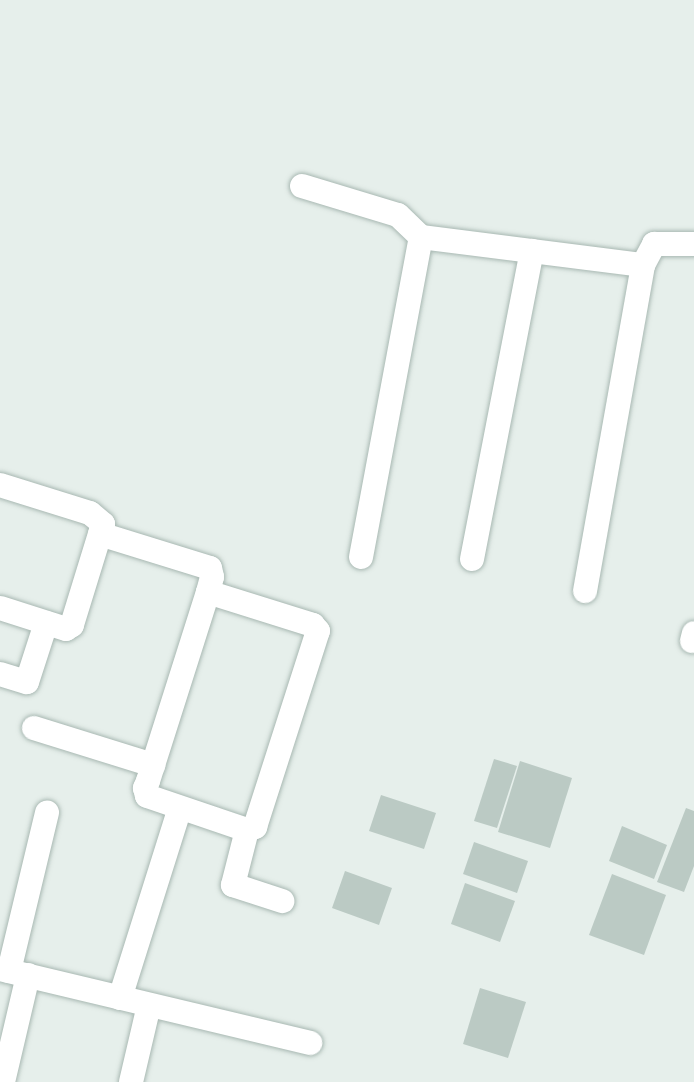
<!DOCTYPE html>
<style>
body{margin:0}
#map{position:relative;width:694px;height:1082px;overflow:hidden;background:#e6efeb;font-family:Arial,sans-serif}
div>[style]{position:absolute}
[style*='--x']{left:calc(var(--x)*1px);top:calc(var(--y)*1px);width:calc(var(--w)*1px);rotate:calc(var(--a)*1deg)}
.building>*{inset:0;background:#bbcac4}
.roads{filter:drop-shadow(0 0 2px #a8b8b2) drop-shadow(0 0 2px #a8b8b2)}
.minor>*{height:24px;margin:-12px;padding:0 12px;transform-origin:12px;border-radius:12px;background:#fff}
span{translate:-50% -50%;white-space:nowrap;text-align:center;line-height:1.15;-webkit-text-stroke:6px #f7fbf9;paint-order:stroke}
</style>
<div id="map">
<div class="building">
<div style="clip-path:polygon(494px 759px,517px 766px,497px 828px,474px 821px)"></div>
<div style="clip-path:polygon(520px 761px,572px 778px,550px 848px,498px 832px)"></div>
<div style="clip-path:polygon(381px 795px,436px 813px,424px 849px,369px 831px)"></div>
<div style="clip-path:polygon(686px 808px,694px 811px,694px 866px,684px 892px,657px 882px)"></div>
<div style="clip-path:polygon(622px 826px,667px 845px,654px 879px,609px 861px)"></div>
<div style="clip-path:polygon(474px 842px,528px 861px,517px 893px,463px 874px)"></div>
<div style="clip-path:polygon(345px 871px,392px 888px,379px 925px,332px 908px)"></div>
<div style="clip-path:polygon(612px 874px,666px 895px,644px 955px,589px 935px)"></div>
<div style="clip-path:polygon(465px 883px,515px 901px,500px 942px,451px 924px)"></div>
<div style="clip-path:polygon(480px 988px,526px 1002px,508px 1058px,463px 1044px)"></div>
</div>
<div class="roads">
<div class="minor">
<div style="--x:302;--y:186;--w:100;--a:16.8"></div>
<div style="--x:398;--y:215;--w:32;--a:44"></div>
<div style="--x:421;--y:237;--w:224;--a:7.2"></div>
<div style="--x:643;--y:265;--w:24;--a:-62"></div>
<div style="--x:654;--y:244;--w:40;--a:0"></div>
<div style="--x:0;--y:485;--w:94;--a:17.3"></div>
<div style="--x:90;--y:513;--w:17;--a:40"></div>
<div style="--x:103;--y:524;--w:106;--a:107.1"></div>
<div style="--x:72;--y:625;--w:7;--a:146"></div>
<div style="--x:66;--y:629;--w:69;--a:-162.3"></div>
<div style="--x:100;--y:534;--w:115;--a:17.2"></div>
<div style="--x:210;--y:568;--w:9;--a:77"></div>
<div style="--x:212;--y:577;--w:16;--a:105"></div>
<div style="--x:208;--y:592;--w:198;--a:107.6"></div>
<div style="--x:148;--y:781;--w:8;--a:113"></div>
<div style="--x:145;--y:788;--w:8;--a:76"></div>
<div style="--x:147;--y:796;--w:106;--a:18.8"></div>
<div style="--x:247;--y:830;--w:9;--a:-21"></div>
<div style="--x:255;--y:827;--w:206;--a:-72.2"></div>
<div style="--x:318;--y:631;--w:8;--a:-130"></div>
<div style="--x:313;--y:625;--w:110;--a:-162.6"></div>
<div style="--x:361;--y:557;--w:326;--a:-79.4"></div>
<div style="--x:472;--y:559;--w:314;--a:-79"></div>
<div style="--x:585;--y:591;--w:331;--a:-79.9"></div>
<div style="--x:692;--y:641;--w:8;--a:-76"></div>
<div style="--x:0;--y:674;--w:28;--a:17"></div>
<div style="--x:27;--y:682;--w:62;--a:-72.1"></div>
<div style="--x:34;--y:728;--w:125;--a:17.3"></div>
<div style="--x:247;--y:830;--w:57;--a:104.3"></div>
<div style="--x:233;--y:885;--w:52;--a:18.1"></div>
<div style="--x:0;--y:969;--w:319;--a:13.4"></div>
<div style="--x:9;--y:971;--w:163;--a:-76.5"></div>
<div style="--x:120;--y:998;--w:199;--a:-72.5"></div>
<div style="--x:3;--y:1082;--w:110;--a:-76.8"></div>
<div style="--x:131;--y:1082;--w:79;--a:-76.8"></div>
</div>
</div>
</div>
